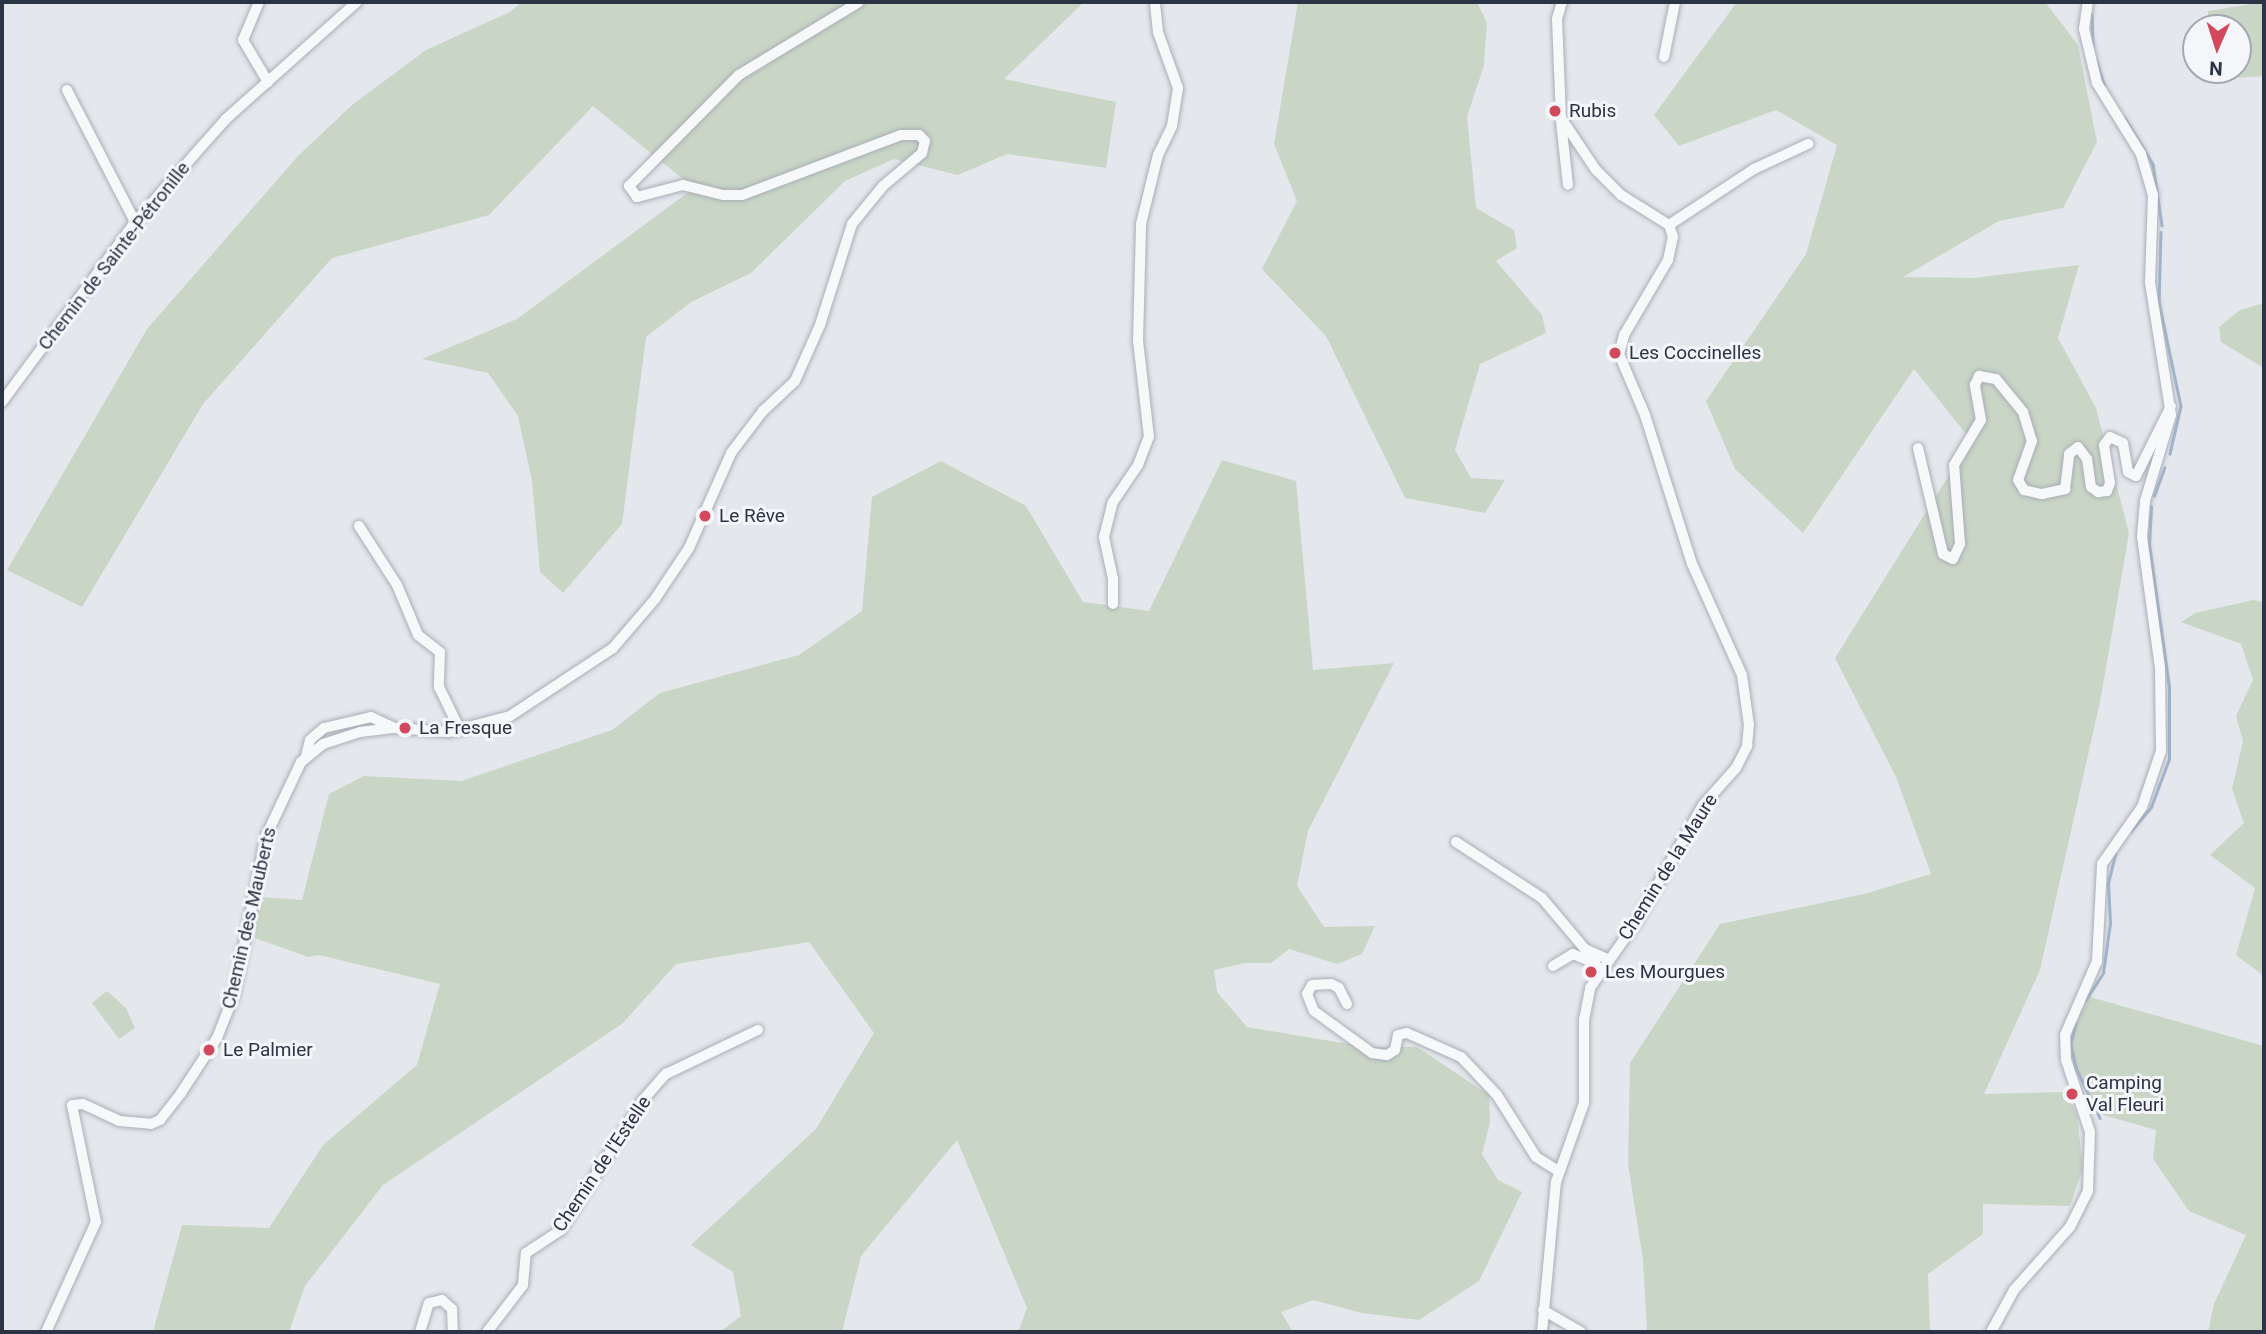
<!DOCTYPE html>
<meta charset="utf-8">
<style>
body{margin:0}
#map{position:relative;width:2266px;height:1334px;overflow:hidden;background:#e4e7ec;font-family:Roboto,sans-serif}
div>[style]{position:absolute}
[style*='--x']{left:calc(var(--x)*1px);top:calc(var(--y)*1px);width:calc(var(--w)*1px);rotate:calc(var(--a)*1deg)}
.green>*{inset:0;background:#c9d6c5}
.stream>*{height:2.5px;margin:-1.25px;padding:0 1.25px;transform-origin:1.25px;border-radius:1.25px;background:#9fb4cc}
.roads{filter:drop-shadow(0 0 2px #a9aeb7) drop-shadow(0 0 2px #a9aeb7)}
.street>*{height:10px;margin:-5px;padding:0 5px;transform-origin:5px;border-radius:5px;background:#f7f8fa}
.dots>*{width:19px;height:19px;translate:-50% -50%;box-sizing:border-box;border:4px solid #f4f6f9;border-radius:50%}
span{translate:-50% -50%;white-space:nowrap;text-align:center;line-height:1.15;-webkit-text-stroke:6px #f4f6f9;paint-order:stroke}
.poi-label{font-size:19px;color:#2b3445}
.left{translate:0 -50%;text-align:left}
.street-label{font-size:19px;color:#2b3445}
.frame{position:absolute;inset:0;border:4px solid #2b3445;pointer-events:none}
.north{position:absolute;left:2182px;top:14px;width:70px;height:70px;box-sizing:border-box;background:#f4f6f9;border:2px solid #a4a8b1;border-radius:50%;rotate:183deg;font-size:19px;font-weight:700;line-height:28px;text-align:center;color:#2b3445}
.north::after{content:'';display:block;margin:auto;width:24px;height:32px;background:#d1495b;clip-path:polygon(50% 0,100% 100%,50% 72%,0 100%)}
</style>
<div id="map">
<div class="green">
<div style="clip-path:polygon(522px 2px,1084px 2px,1004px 79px,1116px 102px,1106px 168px,1007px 154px,958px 175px,894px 159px,845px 181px,751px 273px,691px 302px,646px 337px,622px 524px,563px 593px,540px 572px,532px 481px,518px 416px,488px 373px,422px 359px,517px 319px,694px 188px,593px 106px,489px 215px,332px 258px,203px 404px,82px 607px,7px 570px,147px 329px,298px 156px,352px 105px,426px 50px,510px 12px)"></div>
<div style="clip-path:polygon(1298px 2px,1477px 2px,1487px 23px,1484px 65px,1467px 117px,1476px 208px,1514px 230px,1517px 248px,1496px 261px,1542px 315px,1546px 333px,1480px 364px,1455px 450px,1471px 478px,1505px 480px,1485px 513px,1405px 498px,1326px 336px,1262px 269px,1297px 201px,1274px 144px)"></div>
<div style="clip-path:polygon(1737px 2px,2045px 2px,2078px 45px,2097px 142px,2063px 208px,1999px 221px,1903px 277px,1974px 278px,2079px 265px,2058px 338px,2096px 408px,2129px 533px,2101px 697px,2040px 970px,1984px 1094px,2067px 1092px,2077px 1116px,2083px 1168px,2070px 1206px,1983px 1204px,1983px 1234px,1928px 1274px,1930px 1332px,1647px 1332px,1643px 1260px,1628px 1164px,1630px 1063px,1720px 924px,1864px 894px,1931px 874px,1896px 777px,1835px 658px,1971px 440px,1914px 369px,1803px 533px,1735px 469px,1706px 401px,1806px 254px,1837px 145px,1776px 110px,1679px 146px,1654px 115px)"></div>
<div style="clip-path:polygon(2264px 2px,2264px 76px,2208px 80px,2208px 70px,2238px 70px,2238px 28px,2208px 28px,2208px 11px)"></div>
<div style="clip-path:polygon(2264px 303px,2264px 368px,2221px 342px,2219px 327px,2240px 310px)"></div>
<div style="clip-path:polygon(1222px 460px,1296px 481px,1313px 670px,1394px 663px,1308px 831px,1297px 886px,1324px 927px,1375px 926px,1362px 954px,1337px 964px,1289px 949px,1271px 963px,1245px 963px,1214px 970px,1217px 992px,1247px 1027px,1366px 1047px,1417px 1047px,1489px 1095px,1490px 1123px,1482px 1154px,1498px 1180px,1522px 1192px,1479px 1281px,1419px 1320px,1362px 1313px,1313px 1300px,1281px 1312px,1293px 1332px,1018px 1332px,1027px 1308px,957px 1140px,861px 1256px,842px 1332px,720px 1332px,741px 1316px,733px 1272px,691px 1245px,816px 1129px,874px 1033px,809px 942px,676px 964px,623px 1023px,383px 1185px,305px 1286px,289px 1332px,153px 1332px,182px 1225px,269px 1228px,323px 1145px,417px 1065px,440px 984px,319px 955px,308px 957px,255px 938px,259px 897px,302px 900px,329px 794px,364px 776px,461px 781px,612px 730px,660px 693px,799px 655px,862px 611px,872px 497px,941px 461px,1026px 506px,1083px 602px,1149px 611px)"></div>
<div style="clip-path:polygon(2253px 600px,2264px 602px,2264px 976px,2236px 955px,2255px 888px,2210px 855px,2244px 823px,2232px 789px,2243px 741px,2236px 716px,2253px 680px,2241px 644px,2181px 622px,2195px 613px)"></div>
<div style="clip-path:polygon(107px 991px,126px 1008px,135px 1028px,119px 1039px,92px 1003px)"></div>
<div style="clip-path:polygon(2090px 997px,2264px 1046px,2264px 1332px,2208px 1332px,2214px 1304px,2246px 1235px,2189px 1211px,2153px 1159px,2156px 1130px,2103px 1115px,2092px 1099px,2075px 1064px,2073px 1044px,2079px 1015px)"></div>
</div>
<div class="stream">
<div style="--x:2092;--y:14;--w:32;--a:88"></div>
<div style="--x:2096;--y:59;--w:28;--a:72"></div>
<div style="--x:2125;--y:118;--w:54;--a:58.7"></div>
<div style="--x:2153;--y:164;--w:62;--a:81.6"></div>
<div style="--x:2161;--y:232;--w:70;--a:91.6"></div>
<div style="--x:2159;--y:302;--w:106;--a:78.1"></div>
<div style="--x:2181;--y:406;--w:49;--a:102.9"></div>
<div style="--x:2154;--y:496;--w:30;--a:-70"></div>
<div style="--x:2131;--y:831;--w:31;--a:-50"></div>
<div style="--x:2151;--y:807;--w:51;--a:-69.4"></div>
<div style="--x:2169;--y:759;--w:72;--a:-90"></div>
<div style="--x:2169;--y:687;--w:143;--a:-98"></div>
<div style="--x:2149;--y:545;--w:38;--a:-87"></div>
<div style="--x:2085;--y:1001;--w:33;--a:-57"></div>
<div style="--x:2103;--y:973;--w:50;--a:-82"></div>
<div style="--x:2110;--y:923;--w:40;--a:-92.9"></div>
<div style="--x:2108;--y:883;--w:30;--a:-76"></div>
<div style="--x:2076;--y:1023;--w:23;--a:103"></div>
<div style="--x:2071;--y:1045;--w:26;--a:77"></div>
<div style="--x:2077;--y:1070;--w:53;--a:64.4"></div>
</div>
<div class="roads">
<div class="street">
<div style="--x:259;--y:2;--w:41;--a:112.8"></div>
<div style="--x:243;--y:40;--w:49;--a:59.2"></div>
<div style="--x:1664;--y:57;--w:56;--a:-78.7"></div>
<div style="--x:67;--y:90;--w:148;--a:62.7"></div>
<div style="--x:1561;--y:121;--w:64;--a:83.8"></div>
<div style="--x:1669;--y:225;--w:102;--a:-33.4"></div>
<div style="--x:1754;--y:169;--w:60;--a:-24.8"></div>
<div style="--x:2;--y:402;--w:224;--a:-53.5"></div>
<div style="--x:135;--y:222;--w:89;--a:-48.6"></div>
<div style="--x:194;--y:155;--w:48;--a:-48.4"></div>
<div style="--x:226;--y:119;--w:176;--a:-41.8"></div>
<div style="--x:1918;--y:448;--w:109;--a:76.7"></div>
<div style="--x:1943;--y:554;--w:11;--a:27"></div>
<div style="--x:1953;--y:559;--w:17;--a:-65"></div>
<div style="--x:1960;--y:544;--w:79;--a:-94.3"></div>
<div style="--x:1954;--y:465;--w:52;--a:-59"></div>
<div style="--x:1981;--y:420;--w:36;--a:-100"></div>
<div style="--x:1975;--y:385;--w:10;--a:-66"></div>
<div style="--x:1979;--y:376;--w:17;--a:10"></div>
<div style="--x:1996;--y:379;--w:43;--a:50.7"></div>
<div style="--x:2023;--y:412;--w:30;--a:73"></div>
<div style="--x:2032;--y:441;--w:41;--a:109.7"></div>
<div style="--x:2018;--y:480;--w:12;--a:59"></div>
<div style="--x:2024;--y:490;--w:18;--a:13"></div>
<div style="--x:2042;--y:494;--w:24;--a:-12"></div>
<div style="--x:2065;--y:489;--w:35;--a:-83"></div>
<div style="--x:2069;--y:454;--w:11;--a:-38"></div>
<div style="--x:2078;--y:447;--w:15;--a:53"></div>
<div style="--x:2087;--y:459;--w:28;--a:82"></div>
<div style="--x:2091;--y:487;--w:9;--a:36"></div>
<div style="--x:2098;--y:492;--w:9;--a:-6"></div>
<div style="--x:2107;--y:491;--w:9;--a:-69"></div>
<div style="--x:2110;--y:483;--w:38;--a:-99"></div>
<div style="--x:2104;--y:445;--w:10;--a:-53"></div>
<div style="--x:2110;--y:437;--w:14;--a:25"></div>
<div style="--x:2123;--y:443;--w:29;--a:80"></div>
<div style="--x:2128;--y:472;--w:9;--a:27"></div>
<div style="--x:2136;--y:476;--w:78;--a:-63.4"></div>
<div style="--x:359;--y:526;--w:70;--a:57.2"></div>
<div style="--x:397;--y:585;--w:54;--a:67.2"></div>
<div style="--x:418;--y:635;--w:28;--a:38"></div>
<div style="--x:440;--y:652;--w:35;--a:92"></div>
<div style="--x:439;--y:687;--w:48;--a:64"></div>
<div style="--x:1113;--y:604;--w:25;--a:-90"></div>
<div style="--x:1113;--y:579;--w:43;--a:-102.1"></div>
<div style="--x:1104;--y:537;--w:36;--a:-76"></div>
<div style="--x:1113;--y:502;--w:45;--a:-56"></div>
<div style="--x:1138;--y:465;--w:30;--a:-69"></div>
<div style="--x:1149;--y:437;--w:97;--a:-96.5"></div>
<div style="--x:1138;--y:341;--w:117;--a:-88.5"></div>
<div style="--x:1141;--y:224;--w:71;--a:-76.2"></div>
<div style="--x:1158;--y:155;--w:32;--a:-64"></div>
<div style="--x:1172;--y:126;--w:38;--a:-81"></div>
<div style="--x:1178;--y:88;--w:59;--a:-109.7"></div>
<div style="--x:1158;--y:32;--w:30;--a:-96"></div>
<div style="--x:306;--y:756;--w:16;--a:-76"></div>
<div style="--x:310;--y:740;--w:18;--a:-41"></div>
<div style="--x:324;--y:728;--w:48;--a:-13.2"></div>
<div style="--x:371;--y:717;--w:26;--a:25"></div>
<div style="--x:1456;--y:842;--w:103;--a:33.1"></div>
<div style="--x:1542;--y:898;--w:67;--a:49.9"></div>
<div style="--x:1585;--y:949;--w:24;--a:24"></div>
<div style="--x:1553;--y:966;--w:23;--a:-31"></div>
<div style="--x:1573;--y:954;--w:25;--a:23"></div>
<div style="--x:1347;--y:1004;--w:18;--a:-117"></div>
<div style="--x:1339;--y:988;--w:9;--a:-153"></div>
<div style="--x:1331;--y:984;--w:19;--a:177"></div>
<div style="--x:1312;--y:985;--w:10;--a:119"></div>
<div style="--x:1307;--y:994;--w:18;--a:68"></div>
<div style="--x:1314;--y:1011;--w:72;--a:35.9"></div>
<div style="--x:1372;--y:1053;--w:15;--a:8"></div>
<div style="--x:1387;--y:1055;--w:9;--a:-32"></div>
<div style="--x:1395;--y:1050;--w:15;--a:-79"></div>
<div style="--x:1398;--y:1035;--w:9;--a:-13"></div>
<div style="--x:1407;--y:1033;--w:59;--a:24"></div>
<div style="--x:1461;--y:1057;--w:52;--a:46.5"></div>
<div style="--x:1497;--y:1095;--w:73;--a:57.8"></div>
<div style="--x:1536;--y:1157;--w:26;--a:32"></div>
<div style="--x:1543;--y:1310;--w:44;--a:30.1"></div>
<div style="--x:46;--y:1332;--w:121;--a:-65.6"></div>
<div style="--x:96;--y:1222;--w:119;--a:-101.6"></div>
<div style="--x:72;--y:1105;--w:11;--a:-5"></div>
<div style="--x:83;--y:1104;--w:40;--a:25"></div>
<div style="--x:119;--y:1121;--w:32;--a:5"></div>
<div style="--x:151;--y:1124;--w:10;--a:-24"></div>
<div style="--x:160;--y:1120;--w:34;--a:-52"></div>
<div style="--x:181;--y:1093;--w:66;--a:-56.8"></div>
<div style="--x:217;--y:1038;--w:46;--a:-68.4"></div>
<div style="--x:234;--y:995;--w:162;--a:-78.6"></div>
<div style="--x:266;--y:836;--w:82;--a:-64.7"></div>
<div style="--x:301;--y:762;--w:28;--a:-39"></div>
<div style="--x:323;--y:744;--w:39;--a:-18"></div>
<div style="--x:360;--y:732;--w:35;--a:-7"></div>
<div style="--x:395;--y:728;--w:54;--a:4.2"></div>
<div style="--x:449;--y:732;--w:63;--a:-14.7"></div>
<div style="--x:510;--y:716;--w:123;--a:-33.4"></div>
<div style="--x:613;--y:648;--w:65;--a:-49.4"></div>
<div style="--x:655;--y:599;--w:61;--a:-56.3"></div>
<div style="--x:689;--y:548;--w:104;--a:-66.1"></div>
<div style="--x:731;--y:453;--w:53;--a:-52.7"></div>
<div style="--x:763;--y:411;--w:44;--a:-43.2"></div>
<div style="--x:795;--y:381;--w:61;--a:-65.9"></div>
<div style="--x:820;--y:325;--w:106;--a:-72.4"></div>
<div style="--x:852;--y:224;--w:49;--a:-50.8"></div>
<div style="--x:883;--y:186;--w:51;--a:-40.2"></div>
<div style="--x:922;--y:153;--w:12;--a:-76"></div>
<div style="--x:925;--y:141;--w:8;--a:-135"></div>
<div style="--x:919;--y:135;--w:18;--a:180"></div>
<div style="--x:901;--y:135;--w:170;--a:159.3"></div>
<div style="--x:742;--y:195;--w:19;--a:180"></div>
<div style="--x:723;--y:195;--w:41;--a:-166"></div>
<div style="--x:683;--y:185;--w:48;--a:165.4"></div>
<div style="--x:637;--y:197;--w:14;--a:-126"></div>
<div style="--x:629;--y:186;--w:156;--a:-45.3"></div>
<div style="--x:739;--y:75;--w:140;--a:-31.3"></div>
<div style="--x:420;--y:1332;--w:30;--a:-73"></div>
<div style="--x:429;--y:1303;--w:13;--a:-13"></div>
<div style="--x:442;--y:1300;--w:13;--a:42"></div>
<div style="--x:452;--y:1309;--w:23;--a:88"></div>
<div style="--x:487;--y:1332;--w:59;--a:-52.5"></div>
<div style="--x:523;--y:1285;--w:32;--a:-85"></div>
<div style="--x:526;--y:1253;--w:42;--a:-33.3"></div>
<div style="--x:561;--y:1230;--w:154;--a:-57.8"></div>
<div style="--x:643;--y:1100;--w:35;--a:-49"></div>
<div style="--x:666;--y:1074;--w:102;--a:-25.6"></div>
<div style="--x:1542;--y:1332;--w:151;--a:-84.7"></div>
<div style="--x:1556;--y:1182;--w:84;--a:-70.5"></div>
<div style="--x:1584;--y:1103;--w:83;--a:-90"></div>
<div style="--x:1584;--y:1020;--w:33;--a:-79"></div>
<div style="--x:1590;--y:988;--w:82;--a:-55"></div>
<div style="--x:1637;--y:921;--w:133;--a:-60.4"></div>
<div style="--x:1703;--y:805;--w:50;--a:-48.3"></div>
<div style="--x:1736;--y:768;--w:25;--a:-63"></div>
<div style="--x:1747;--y:746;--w:21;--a:-85"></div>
<div style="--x:1749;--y:725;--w:50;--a:-98"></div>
<div style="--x:1742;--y:675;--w:122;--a:-114.2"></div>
<div style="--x:1692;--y:564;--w:156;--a:-107.5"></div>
<div style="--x:1645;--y:415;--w:66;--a:-113.1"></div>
<div style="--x:1619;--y:354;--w:20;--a:-75"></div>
<div style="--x:1624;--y:335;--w:87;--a:-59.6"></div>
<div style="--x:1668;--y:260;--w:24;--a:-78"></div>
<div style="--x:1673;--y:237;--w:13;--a:-108"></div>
<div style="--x:1669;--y:225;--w:57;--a:-148"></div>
<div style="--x:1621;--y:195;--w:35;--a:-135"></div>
<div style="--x:1596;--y:170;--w:63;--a:-123.9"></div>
<div style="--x:1561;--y:118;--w:99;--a:-92.3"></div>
<div style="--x:1557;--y:19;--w:18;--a:-74"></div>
<div style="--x:1991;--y:1332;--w:48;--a:-61.3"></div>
<div style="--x:2014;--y:1290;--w:84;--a:-48.4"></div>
<div style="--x:2070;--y:1227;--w:40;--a:-63.4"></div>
<div style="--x:2088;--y:1191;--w:59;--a:-88.1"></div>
<div style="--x:2090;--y:1132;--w:76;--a:-108.4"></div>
<div style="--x:2066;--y:1060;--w:25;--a:-92"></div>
<div style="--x:2065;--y:1035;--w:81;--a:-66.6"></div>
<div style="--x:2097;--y:961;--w:97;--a:-87"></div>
<div style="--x:2102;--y:864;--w:70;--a:-54.9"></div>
<div style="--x:2142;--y:807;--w:59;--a:-71.3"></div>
<div style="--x:2161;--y:751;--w:83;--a:-90.7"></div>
<div style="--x:2160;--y:668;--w:133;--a:-97.8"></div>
<div style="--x:2142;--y:536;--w:35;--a:-85"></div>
<div style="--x:2145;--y:501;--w:90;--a:-73.2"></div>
<div style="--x:2171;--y:415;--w:135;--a:-99"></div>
<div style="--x:2150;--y:282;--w:87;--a:-88"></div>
<div style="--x:2153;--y:195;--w:43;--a:-106.3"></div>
<div style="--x:2141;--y:154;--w:84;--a:-121.8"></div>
<div style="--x:2097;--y:83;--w:56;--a:-103.5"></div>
<div style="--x:2084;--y:29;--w:27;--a:-82"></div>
</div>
</div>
<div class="dots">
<div style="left:1555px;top:111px;background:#d1495b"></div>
<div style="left:1615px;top:353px;background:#d1495b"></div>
<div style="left:705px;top:516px;background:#d1495b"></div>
<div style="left:405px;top:728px;background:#d1495b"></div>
<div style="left:1591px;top:972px;background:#d1495b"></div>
<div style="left:209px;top:1050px;background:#d1495b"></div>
<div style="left:2072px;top:1094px;background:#d1495b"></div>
</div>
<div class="poi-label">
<span class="left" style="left:1569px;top:111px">Rubis</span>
<span class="left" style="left:1629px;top:353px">Les Coccinelles</span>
<span class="left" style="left:719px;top:516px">Le Rêve</span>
<span class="left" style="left:419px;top:728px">La Fresque</span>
<span class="left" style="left:1605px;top:972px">Les Mourgues</span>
<span class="left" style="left:223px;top:1050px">Le Palmier</span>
<span class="left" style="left:2086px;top:1094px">Camping<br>Val Fleuri</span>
</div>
<div class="street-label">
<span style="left:114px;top:256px;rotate:-52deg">Chemin de Sainte-Pétronille</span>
<span style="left:1668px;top:867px;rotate:-58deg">Chemin de la Maure</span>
<span style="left:249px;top:918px;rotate:-77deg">Chemin des Mauberts</span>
<span style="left:602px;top:1164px;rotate:-56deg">Chemin de l'Estelle</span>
</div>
<div class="frame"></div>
<div class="north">N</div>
</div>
